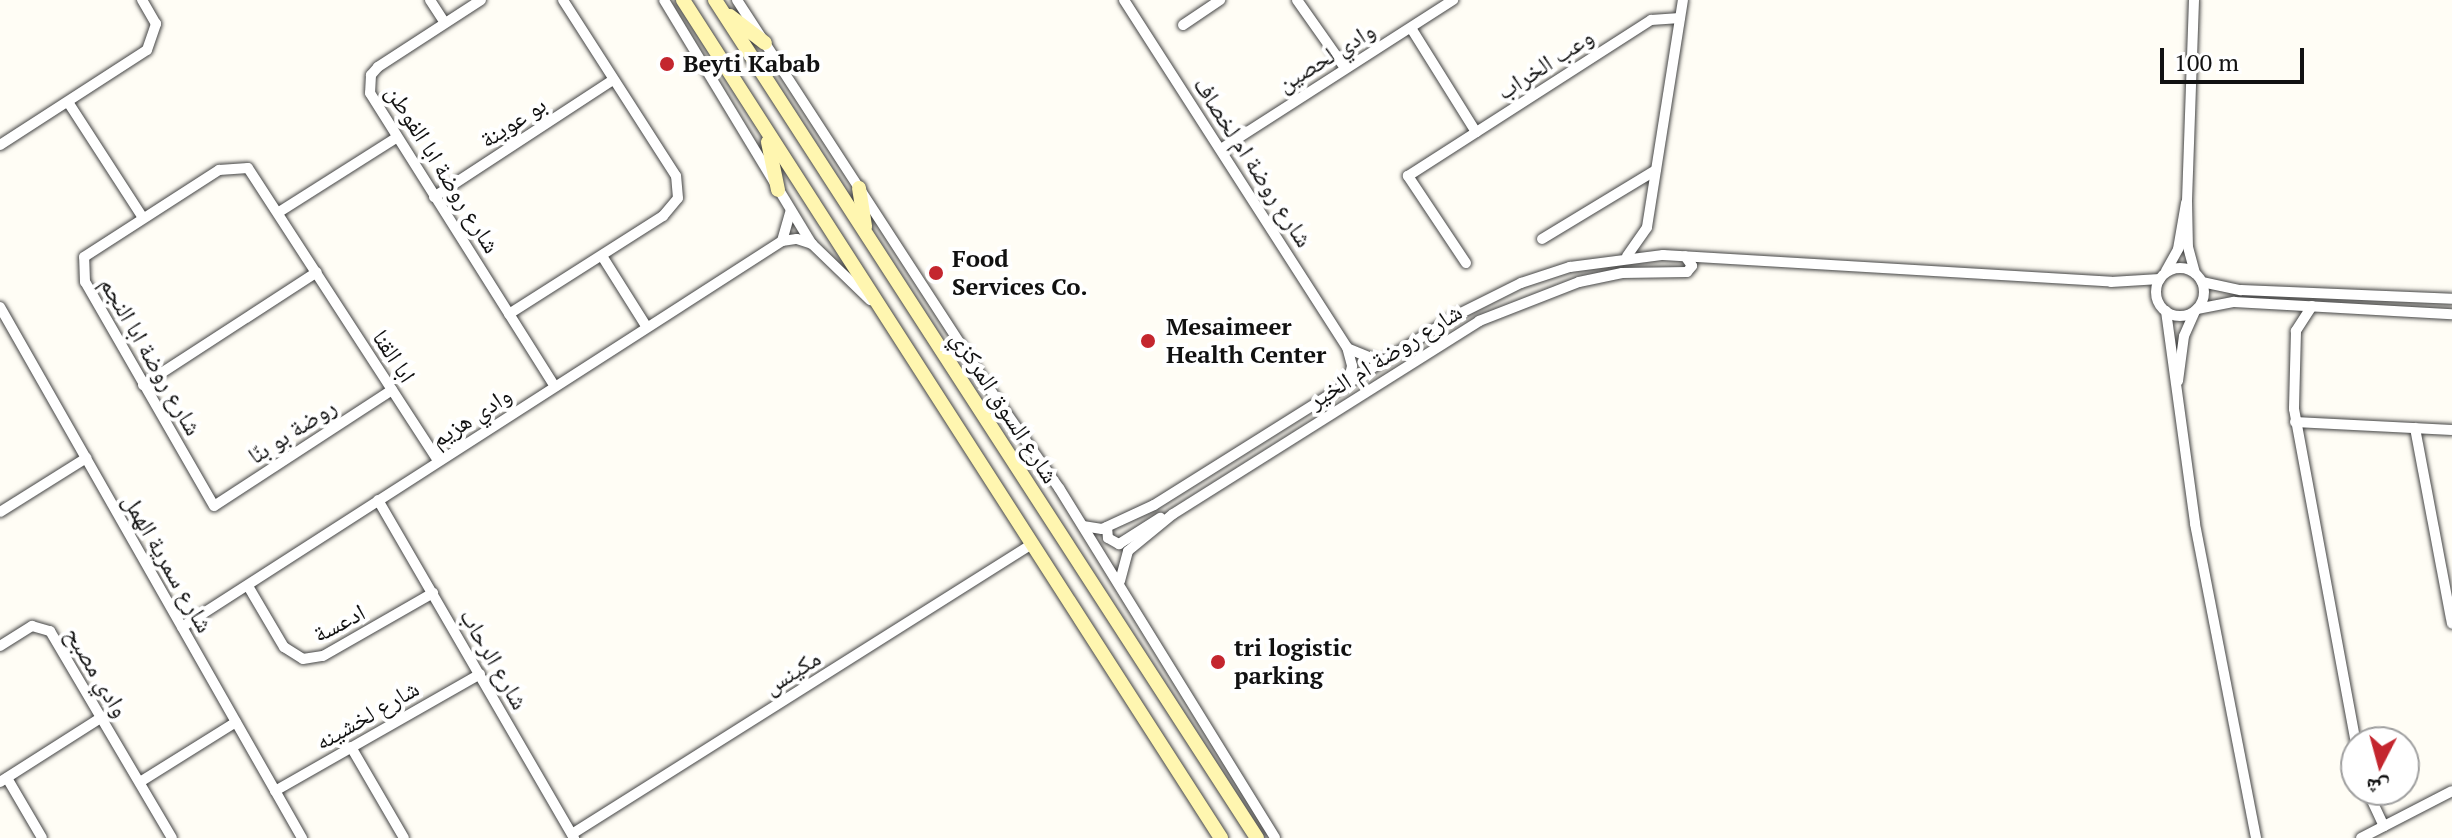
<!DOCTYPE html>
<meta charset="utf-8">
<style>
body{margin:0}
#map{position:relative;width:2452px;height:838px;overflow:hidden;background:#fffdf5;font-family:"PT Serif","Noto Naskh Arabic",serif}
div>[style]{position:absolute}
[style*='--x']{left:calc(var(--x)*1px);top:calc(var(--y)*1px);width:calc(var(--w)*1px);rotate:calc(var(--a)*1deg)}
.roads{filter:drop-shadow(0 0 2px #444) drop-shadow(0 0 2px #444)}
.street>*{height:10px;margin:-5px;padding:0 5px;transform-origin:5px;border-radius:5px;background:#fff}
.street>.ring{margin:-5px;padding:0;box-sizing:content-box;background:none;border:10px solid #fff;border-radius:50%}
.secondary>*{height:14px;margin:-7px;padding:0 7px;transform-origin:7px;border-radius:7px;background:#fff6b0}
.dots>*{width:22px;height:22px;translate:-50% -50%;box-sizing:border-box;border:4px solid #fff;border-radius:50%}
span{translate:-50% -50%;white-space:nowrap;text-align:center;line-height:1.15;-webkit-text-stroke:8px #fff;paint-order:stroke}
.street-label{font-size:24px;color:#111}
.poi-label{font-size:24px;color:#111;font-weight:700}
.left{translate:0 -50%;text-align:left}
.north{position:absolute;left:2340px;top:726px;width:80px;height:80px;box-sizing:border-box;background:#fff;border:2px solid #a0a0a0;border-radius:50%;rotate:186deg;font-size:22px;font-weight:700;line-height:32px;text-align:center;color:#111}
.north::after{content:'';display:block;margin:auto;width:28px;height:36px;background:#c4262e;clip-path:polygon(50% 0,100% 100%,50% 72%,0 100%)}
.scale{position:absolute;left:2160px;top:48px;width:144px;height:36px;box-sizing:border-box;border:4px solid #111;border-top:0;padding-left:10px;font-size:24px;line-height:28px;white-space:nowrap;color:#111;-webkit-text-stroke:6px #fff;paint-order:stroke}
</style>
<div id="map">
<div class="roads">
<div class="street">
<div style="--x:430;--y:0;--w:27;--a:57"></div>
<div style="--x:481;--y:0;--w:123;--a:147"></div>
<div style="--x:378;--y:67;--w:11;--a:131"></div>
<div style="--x:371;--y:75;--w:18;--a:93"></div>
<div style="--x:370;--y:93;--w:347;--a:57.8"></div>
<div style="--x:664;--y:0;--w:285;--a:58.8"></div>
<div style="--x:812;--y:244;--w:81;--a:44"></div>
<div style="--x:737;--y:0;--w:454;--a:57"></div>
<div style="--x:984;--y:381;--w:131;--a:55"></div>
<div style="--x:1059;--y:488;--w:411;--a:58.3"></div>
<div style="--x:1124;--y:0;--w:412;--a:57.3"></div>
<div style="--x:1347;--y:347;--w:20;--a:75"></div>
<div style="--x:1352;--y:366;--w:17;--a:103"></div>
<div style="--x:1297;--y:0;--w:83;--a:54.8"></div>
<div style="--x:2194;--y:0;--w:201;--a:92"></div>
<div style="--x:2187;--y:201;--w:46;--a:88.8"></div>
<div style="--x:2188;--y:247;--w:27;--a:75"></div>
<div style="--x:1183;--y:25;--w:45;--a:-34"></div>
<div style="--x:1411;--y:28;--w:123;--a:58"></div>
<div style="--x:68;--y:102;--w:138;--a:57.1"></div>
<div style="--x:0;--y:145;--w:175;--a:-32.9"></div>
<div style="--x:147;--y:50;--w:28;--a:-71"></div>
<div style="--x:156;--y:24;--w:28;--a:-120"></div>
<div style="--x:1221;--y:149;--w:276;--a:-32.7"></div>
<div style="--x:434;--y:197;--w:214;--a:-33.2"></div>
<div style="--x:279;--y:212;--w:138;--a:-32.3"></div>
<div style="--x:1542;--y:239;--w:133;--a:-31.2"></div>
<div style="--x:782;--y:241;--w:32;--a:-74"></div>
<div style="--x:602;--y:256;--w:83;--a:57.8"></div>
<div style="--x:1627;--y:256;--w:35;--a:-55"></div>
<div style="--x:1647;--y:227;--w:230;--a:-81"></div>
<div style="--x:1466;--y:263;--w:105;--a:-123.7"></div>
<div style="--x:1408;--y:176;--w:289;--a:-32.7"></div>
<div style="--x:1651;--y:20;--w:29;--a:-4"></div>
<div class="ring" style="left:2156px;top:268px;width:38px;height:38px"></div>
<div style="--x:2166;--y:271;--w:25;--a:-61"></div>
<div style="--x:2178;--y:249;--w:47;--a:-80.1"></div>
<div style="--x:2202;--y:282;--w:40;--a:12"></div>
<div style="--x:2241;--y:290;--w:211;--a:2.4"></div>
<div style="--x:2312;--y:306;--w:30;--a:123"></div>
<div style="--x:2296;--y:331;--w:78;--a:91.5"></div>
<div style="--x:2294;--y:409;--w:339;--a:79.5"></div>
<div style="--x:0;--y:307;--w:611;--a:60.37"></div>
<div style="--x:2197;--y:309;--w:38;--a:-11"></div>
<div style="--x:2234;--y:302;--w:218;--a:3.2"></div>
<div style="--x:2166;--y:311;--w:215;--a:82.2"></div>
<div style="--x:2195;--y:524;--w:320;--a:79"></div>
<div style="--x:509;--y:314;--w:183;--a:-32.5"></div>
<div style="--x:663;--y:216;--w:23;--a:-50"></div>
<div style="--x:678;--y:198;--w:22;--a:-95"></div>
<div style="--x:676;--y:176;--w:209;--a:-122.7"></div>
<div style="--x:1349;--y:349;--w:35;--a:22"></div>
<div style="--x:2178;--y:381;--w:45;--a:-82.4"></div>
<div style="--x:2184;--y:336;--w:27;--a:-66"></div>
<div style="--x:143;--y:385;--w:207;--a:-33"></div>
<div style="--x:392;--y:390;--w:212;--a:146.9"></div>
<div style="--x:214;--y:506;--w:258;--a:-119.9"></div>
<div style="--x:85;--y:282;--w:25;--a:-92"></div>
<div style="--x:84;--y:257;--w:161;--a:-32.8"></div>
<div style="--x:219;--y:170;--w:29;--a:-4"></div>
<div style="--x:248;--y:168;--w:349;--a:57"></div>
<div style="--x:2295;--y:422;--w:157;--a:2.9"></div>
<div style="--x:2415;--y:428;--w:199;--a:79.3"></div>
<div style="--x:378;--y:500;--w:391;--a:59.9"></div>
<div style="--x:0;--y:512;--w:102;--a:-32.1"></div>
<div style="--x:1083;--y:526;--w:19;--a:9"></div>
<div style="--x:1102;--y:529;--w:57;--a:-24.8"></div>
<div style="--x:1154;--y:505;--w:355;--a:-32.1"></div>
<div style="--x:1455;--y:316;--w:74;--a:-26.6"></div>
<div style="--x:1521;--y:283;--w:52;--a:-18.1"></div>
<div style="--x:1570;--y:267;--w:94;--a:-7.4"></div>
<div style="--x:1663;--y:255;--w:449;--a:3.4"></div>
<div style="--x:2111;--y:282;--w:49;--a:-3.5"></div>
<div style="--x:1107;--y:527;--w:11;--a:85"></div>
<div style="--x:1108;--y:538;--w:13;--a:29"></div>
<div style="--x:1119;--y:544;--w:49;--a:-32.4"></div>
<div style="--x:1120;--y:581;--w:31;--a:-75"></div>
<div style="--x:1128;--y:551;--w:58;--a:-39.4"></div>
<div style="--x:1173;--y:514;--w:362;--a:-32.2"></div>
<div style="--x:1479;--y:321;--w:107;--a:-21.3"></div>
<div style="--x:1579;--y:282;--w:44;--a:-11.8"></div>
<div style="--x:1622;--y:273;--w:65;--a:-0.9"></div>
<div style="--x:1687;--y:272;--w:8;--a:-50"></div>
<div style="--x:1692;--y:266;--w:12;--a:-125"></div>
<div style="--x:248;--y:586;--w:71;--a:59.5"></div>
<div style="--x:284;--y:647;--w:22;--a:32"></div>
<div style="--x:303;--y:659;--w:20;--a:-9"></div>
<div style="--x:323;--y:656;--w:127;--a:-29.8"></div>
<div style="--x:182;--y:627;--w:713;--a:-32.75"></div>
<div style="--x:782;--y:241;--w:15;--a:-8"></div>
<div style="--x:797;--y:239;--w:16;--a:18"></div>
<div style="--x:0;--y:646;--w:38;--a:-32"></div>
<div style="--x:32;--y:626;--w:19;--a:16"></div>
<div style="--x:50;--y:631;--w:240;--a:59.5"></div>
<div style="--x:351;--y:747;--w:105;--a:59.8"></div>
<div style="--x:7;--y:778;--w:69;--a:59.7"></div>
<div style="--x:0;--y:782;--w:121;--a:-32.5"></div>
<div style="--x:140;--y:782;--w:113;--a:-32"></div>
<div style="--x:2367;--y:790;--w:40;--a:65"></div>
<div style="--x:275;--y:791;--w:236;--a:-29.7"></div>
<div style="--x:572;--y:834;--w:544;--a:-32.23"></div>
<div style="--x:2361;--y:838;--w:102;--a:-27.3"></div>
</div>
<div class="secondary">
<div style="--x:683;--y:0;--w:996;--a:57.3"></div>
<div style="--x:715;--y:0;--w:998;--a:57.11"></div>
<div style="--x:730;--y:16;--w:44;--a:37.6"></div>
<div style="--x:768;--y:142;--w:49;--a:78.2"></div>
<div style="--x:859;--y:188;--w:39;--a:81"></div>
</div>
</div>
<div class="dots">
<div style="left:667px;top:64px;background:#c4262e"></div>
<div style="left:936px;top:273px;background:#c4262e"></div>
<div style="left:1148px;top:341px;background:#c4262e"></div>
<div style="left:1218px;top:662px;background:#c4262e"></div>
</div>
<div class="street-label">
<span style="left:1326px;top:57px;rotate:-32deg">وادي لحصين</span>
<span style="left:1545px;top:64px;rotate:-33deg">وعب الخراب</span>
<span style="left:513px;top:122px;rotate:-33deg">بو عوينة</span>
<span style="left:1253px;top:162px;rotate:57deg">شارع روضة ام لخصاف</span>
<span style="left:443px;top:169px;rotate:58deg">شارع روضة ابا الفوطن</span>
<span style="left:151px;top:356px;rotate:60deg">شارع روضة ابا النجم</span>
<span style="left:394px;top:356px;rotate:57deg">ابا القنا</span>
<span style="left:1385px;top:356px;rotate:-32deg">شارع روضة ام الخير</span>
<span style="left:1005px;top:407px;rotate:57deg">شارع السوق المركزي</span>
<span style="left:471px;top:417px;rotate:-33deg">وادي هزيم</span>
<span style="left:292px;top:431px;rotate:-33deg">روضة بو بنّا</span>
<span style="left:168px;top:563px;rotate:60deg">شارع سمرية الهمل</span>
<span style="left:339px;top:623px;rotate:-28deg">ادعسة</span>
<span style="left:494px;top:659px;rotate:60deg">شارع الرحاب</span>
<span style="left:97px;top:672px;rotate:59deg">وادي مصبح</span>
<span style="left:792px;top:672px;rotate:-32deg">مكينس</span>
<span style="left:367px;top:715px;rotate:-30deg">شارع لخشينه</span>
</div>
<div class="poi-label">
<span class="left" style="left:683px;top:64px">Beyti Kabab</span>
<span class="left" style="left:952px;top:273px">Food<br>Services Co.</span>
<span class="left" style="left:1166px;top:341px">Mesaimeer<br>Health Center</span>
<span class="left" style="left:1234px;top:662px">tri logistic<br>parking</span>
</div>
<div class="north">ش</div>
<div class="scale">100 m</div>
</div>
